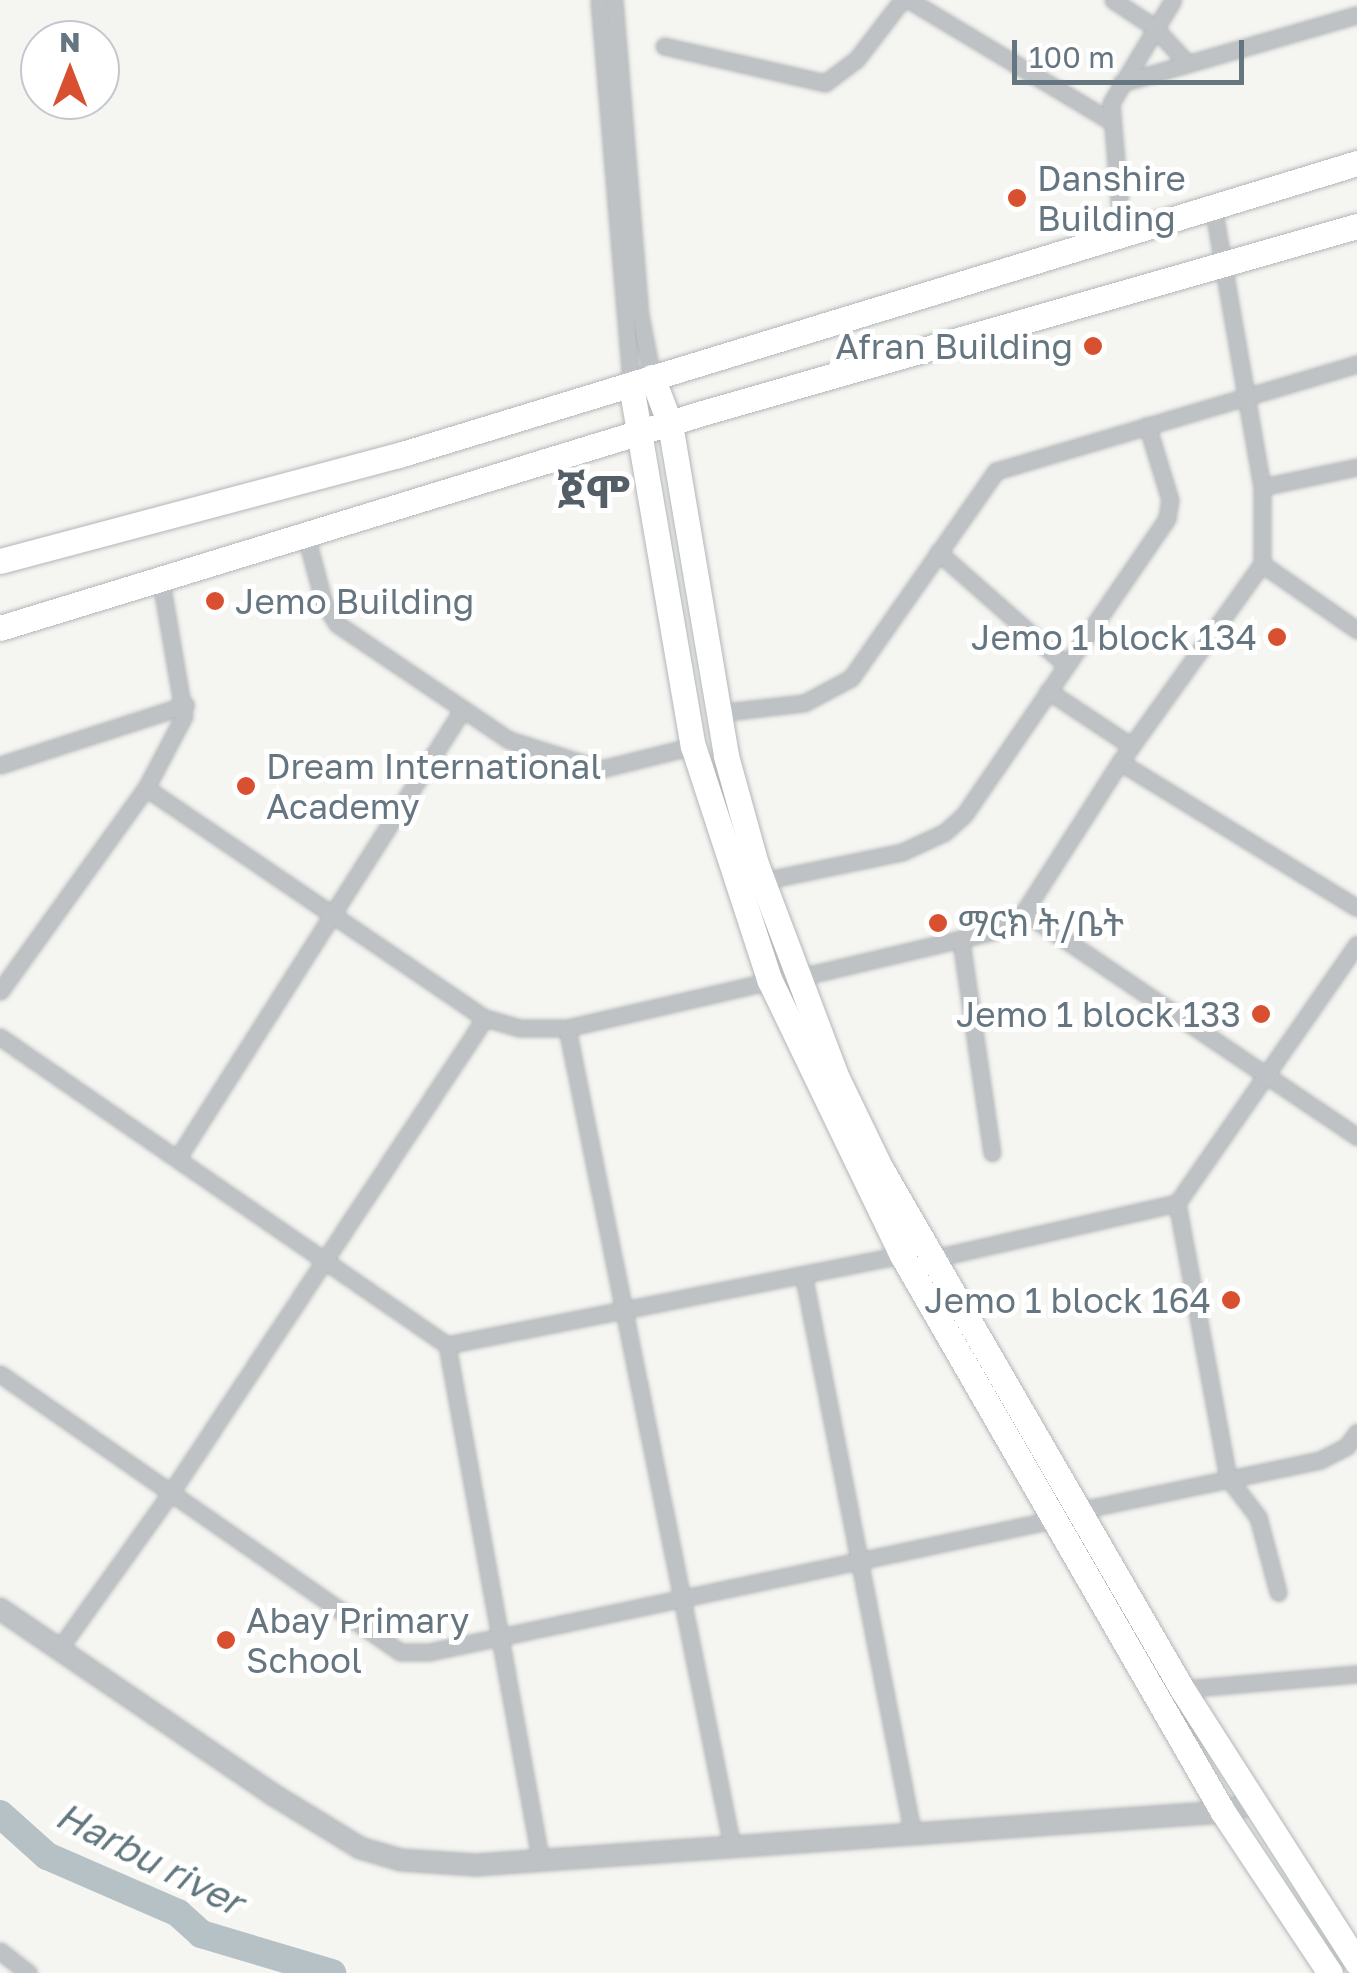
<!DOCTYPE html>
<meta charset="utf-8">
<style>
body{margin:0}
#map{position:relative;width:1357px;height:1973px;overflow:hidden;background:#f5f5f1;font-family:"Golos Text","Noto Sans Ethiopic",sans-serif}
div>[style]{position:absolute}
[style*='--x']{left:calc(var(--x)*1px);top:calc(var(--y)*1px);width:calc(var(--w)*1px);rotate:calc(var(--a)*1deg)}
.river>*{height:28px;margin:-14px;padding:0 14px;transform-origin:14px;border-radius:14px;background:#b5c1c5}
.roads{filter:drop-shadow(0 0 2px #b2b6b9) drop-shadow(0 0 2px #b2b6b9)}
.minor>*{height:15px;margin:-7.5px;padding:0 7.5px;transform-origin:7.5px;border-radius:7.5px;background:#bec2c5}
.tertiary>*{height:20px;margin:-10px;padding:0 10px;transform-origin:10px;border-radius:10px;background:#bec2c5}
.primary>*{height:25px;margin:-12.5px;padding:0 12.5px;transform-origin:12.5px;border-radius:12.5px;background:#fff}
.dots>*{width:28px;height:28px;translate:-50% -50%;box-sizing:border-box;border:5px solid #fff;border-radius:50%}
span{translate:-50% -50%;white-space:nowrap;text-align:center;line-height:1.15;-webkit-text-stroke:10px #fff;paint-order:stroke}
.poi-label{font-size:35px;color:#667681}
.left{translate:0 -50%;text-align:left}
.right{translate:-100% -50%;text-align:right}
.water-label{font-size:38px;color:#61777e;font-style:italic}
.district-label{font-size:45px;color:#535e66;font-weight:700}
.north{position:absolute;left:20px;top:20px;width:100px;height:100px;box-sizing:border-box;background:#fff;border:2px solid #c2c8cd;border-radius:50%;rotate:0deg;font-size:28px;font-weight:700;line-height:40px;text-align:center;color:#667681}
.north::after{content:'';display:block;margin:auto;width:35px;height:45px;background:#d8502f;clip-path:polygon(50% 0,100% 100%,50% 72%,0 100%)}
.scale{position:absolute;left:1012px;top:40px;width:232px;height:45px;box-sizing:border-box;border:5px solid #667681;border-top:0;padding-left:12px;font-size:30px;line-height:35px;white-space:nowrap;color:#667681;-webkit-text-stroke:8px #fff;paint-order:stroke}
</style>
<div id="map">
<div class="river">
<div style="--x:0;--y:1814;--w:63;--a:41.8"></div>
<div style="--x:47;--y:1856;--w:143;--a:23.5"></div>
<div style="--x:178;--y:1913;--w:31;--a:42"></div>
<div style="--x:201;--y:1934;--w:137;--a:16.6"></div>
</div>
<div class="roads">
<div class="minor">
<div style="--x:599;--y:0;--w:386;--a:85.2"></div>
<div style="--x:614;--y:0;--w:316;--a:85.3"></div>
<div style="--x:640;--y:315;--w:63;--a:79"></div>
<div style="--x:909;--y:0;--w:237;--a:31"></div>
<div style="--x:1113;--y:0;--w:49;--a:33.4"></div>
<div style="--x:1154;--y:27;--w:49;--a:47.5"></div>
<div style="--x:664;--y:46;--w:165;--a:12.9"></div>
<div style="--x:825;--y:83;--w:39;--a:-37"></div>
<div style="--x:856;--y:60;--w:76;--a:-52.5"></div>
<div style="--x:1121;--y:83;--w:246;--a:-16.1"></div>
<div style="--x:1122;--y:234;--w:131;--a:-94.8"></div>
<div style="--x:1111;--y:103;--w:120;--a:-59"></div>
<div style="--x:1262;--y:487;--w:97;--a:-11.9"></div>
<div style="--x:306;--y:536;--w:69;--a:75"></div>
<div style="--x:324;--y:603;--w:25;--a:58"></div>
<div style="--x:337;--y:624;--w:207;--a:34"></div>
<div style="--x:509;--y:740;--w:96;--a:17.5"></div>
<div style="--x:601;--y:769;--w:95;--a:-14"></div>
<div style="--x:938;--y:552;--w:171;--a:41.4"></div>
<div style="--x:1262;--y:564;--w:116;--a:34.8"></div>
<div style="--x:1048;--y:691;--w:100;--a:33.5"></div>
<div style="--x:717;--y:713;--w:88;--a:-6.6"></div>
<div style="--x:804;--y:703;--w:53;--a:-28"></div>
<div style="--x:851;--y:678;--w:253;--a:-55"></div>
<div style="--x:996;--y:471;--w:377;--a:-16.5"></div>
<div style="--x:1120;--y:762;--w:278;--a:31.6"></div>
<div style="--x:0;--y:765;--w:195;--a:-17.9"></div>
<div style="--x:146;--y:788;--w:410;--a:34.2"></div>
<div style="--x:485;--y:1018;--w:36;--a:16"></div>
<div style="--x:520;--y:1028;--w:47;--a:0"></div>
<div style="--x:567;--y:1028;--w:208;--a:-13"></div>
<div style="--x:762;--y:881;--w:143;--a:-11.7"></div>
<div style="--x:902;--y:852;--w:47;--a:-24.9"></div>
<div style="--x:945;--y:832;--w:25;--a:-42"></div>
<div style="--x:964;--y:815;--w:360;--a:-55.6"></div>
<div style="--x:1167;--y:518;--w:18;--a:-81"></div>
<div style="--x:1170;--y:500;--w:78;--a:-107"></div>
<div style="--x:1024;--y:912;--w:402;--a:34"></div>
<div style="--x:961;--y:941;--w:214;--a:81.7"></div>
<div style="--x:796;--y:978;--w:209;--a:-13.3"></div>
<div style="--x:999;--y:930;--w:31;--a:-36"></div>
<div style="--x:1024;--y:912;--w:178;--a:-57.4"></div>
<div style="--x:1120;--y:762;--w:244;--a:-54.4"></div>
<div style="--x:1262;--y:564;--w:77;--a:-90"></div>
<div style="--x:1262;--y:487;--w:284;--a:-99.9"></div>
<div style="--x:0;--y:991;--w:250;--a:-54.3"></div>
<div style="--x:146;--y:788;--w:81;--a:-62.2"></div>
<div style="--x:184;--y:716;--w:136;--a:-99.7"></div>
<div style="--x:567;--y:1028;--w:834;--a:78.6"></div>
<div style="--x:0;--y:1037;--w:543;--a:34.57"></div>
<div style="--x:447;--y:1345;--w:464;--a:-11.2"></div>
<div style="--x:179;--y:1156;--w:526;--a:-57.58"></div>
<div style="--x:1177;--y:1203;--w:280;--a:79.5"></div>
<div style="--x:1228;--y:1478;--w:49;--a:52.4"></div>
<div style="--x:1258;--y:1517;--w:78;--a:75.1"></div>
<div style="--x:935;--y:1258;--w:248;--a:-12.8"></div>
<div style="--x:1177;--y:1203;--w:315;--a:-55.2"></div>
<div style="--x:804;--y:1278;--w:568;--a:78.93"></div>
<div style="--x:447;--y:1345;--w:521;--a:79.72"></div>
<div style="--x:0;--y:1374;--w:487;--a:34.8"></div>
<div style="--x:400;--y:1652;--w:29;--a:0"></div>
<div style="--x:429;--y:1652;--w:642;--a:-11.96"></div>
<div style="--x:1081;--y:1510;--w:244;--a:-11.8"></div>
<div style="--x:1320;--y:1460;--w:30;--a:-27"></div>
<div style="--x:1347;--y:1446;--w:17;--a:-54"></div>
<div style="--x:59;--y:1649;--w:194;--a:-54.4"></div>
<div style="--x:172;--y:1491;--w:567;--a:-56.51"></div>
<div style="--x:1182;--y:1689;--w:176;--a:-4.9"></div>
<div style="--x:0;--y:1951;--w:36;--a:38"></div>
</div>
<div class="tertiary">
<div style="--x:0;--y:1609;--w:329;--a:34.2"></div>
<div style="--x:272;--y:1794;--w:103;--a:31.5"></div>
<div style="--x:360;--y:1848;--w:43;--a:16.3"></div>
<div style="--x:401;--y:1860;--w:75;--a:3.8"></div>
<div style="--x:476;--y:1865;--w:749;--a:-4.06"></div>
<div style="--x:1223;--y:1812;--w:35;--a:-16"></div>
</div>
<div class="primary">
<div style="--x:652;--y:377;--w:50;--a:69"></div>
<div style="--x:670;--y:424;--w:337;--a:80.4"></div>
<div style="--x:726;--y:756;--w:112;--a:74.5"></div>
<div style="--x:756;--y:864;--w:227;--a:69.3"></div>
<div style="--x:836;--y:1076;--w:101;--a:64.2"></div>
<div style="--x:880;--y:1167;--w:603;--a:59.95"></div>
<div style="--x:1182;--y:1689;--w:325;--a:57.4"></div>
<div style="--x:631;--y:385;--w:366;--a:80.3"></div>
<div style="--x:693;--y:746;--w:247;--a:71.9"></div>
<div style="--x:770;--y:981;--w:304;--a:64.3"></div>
<div style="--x:902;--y:1255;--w:643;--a:60.05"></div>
<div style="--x:1223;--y:1812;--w:193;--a:56.4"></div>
<div style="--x:0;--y:561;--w:413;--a:-14.9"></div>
<div style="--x:399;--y:455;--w:1002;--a:-16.95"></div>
<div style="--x:0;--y:628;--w:731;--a:-17.02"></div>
<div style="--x:699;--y:414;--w:684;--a:-15.95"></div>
</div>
</div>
<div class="dots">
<div style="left:1017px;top:198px;background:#d8502f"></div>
<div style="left:1093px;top:346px;background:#d8502f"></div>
<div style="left:215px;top:601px;background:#d8502f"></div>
<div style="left:1277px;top:637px;background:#d8502f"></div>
<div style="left:246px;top:786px;background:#d8502f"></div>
<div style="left:938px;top:923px;background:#d8502f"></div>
<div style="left:1261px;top:1014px;background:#d8502f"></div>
<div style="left:1231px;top:1300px;background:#d8502f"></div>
<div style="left:226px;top:1640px;background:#d8502f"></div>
</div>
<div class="poi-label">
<span class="left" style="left:1037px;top:198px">Danshire<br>Building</span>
<span class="right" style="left:1073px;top:346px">Afran Building</span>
<span class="left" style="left:235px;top:601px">Jemo Building</span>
<span class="right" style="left:1257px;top:637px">Jemo 1 block 134</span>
<span class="left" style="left:266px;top:786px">Dream International<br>Academy</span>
<span class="left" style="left:958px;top:923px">ማርክ ት/ቤት</span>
<span class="right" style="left:1241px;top:1014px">Jemo 1 block 133</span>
<span class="right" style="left:1211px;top:1300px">Jemo 1 block 164</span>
<span class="left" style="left:246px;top:1640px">Abay Primary<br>School</span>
</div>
<div class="water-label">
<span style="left:150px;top:1858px;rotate:27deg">Harbu river</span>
</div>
<div class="district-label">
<span style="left:594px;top:492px">ጀሞ</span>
</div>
<div class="north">N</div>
<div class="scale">100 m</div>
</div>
